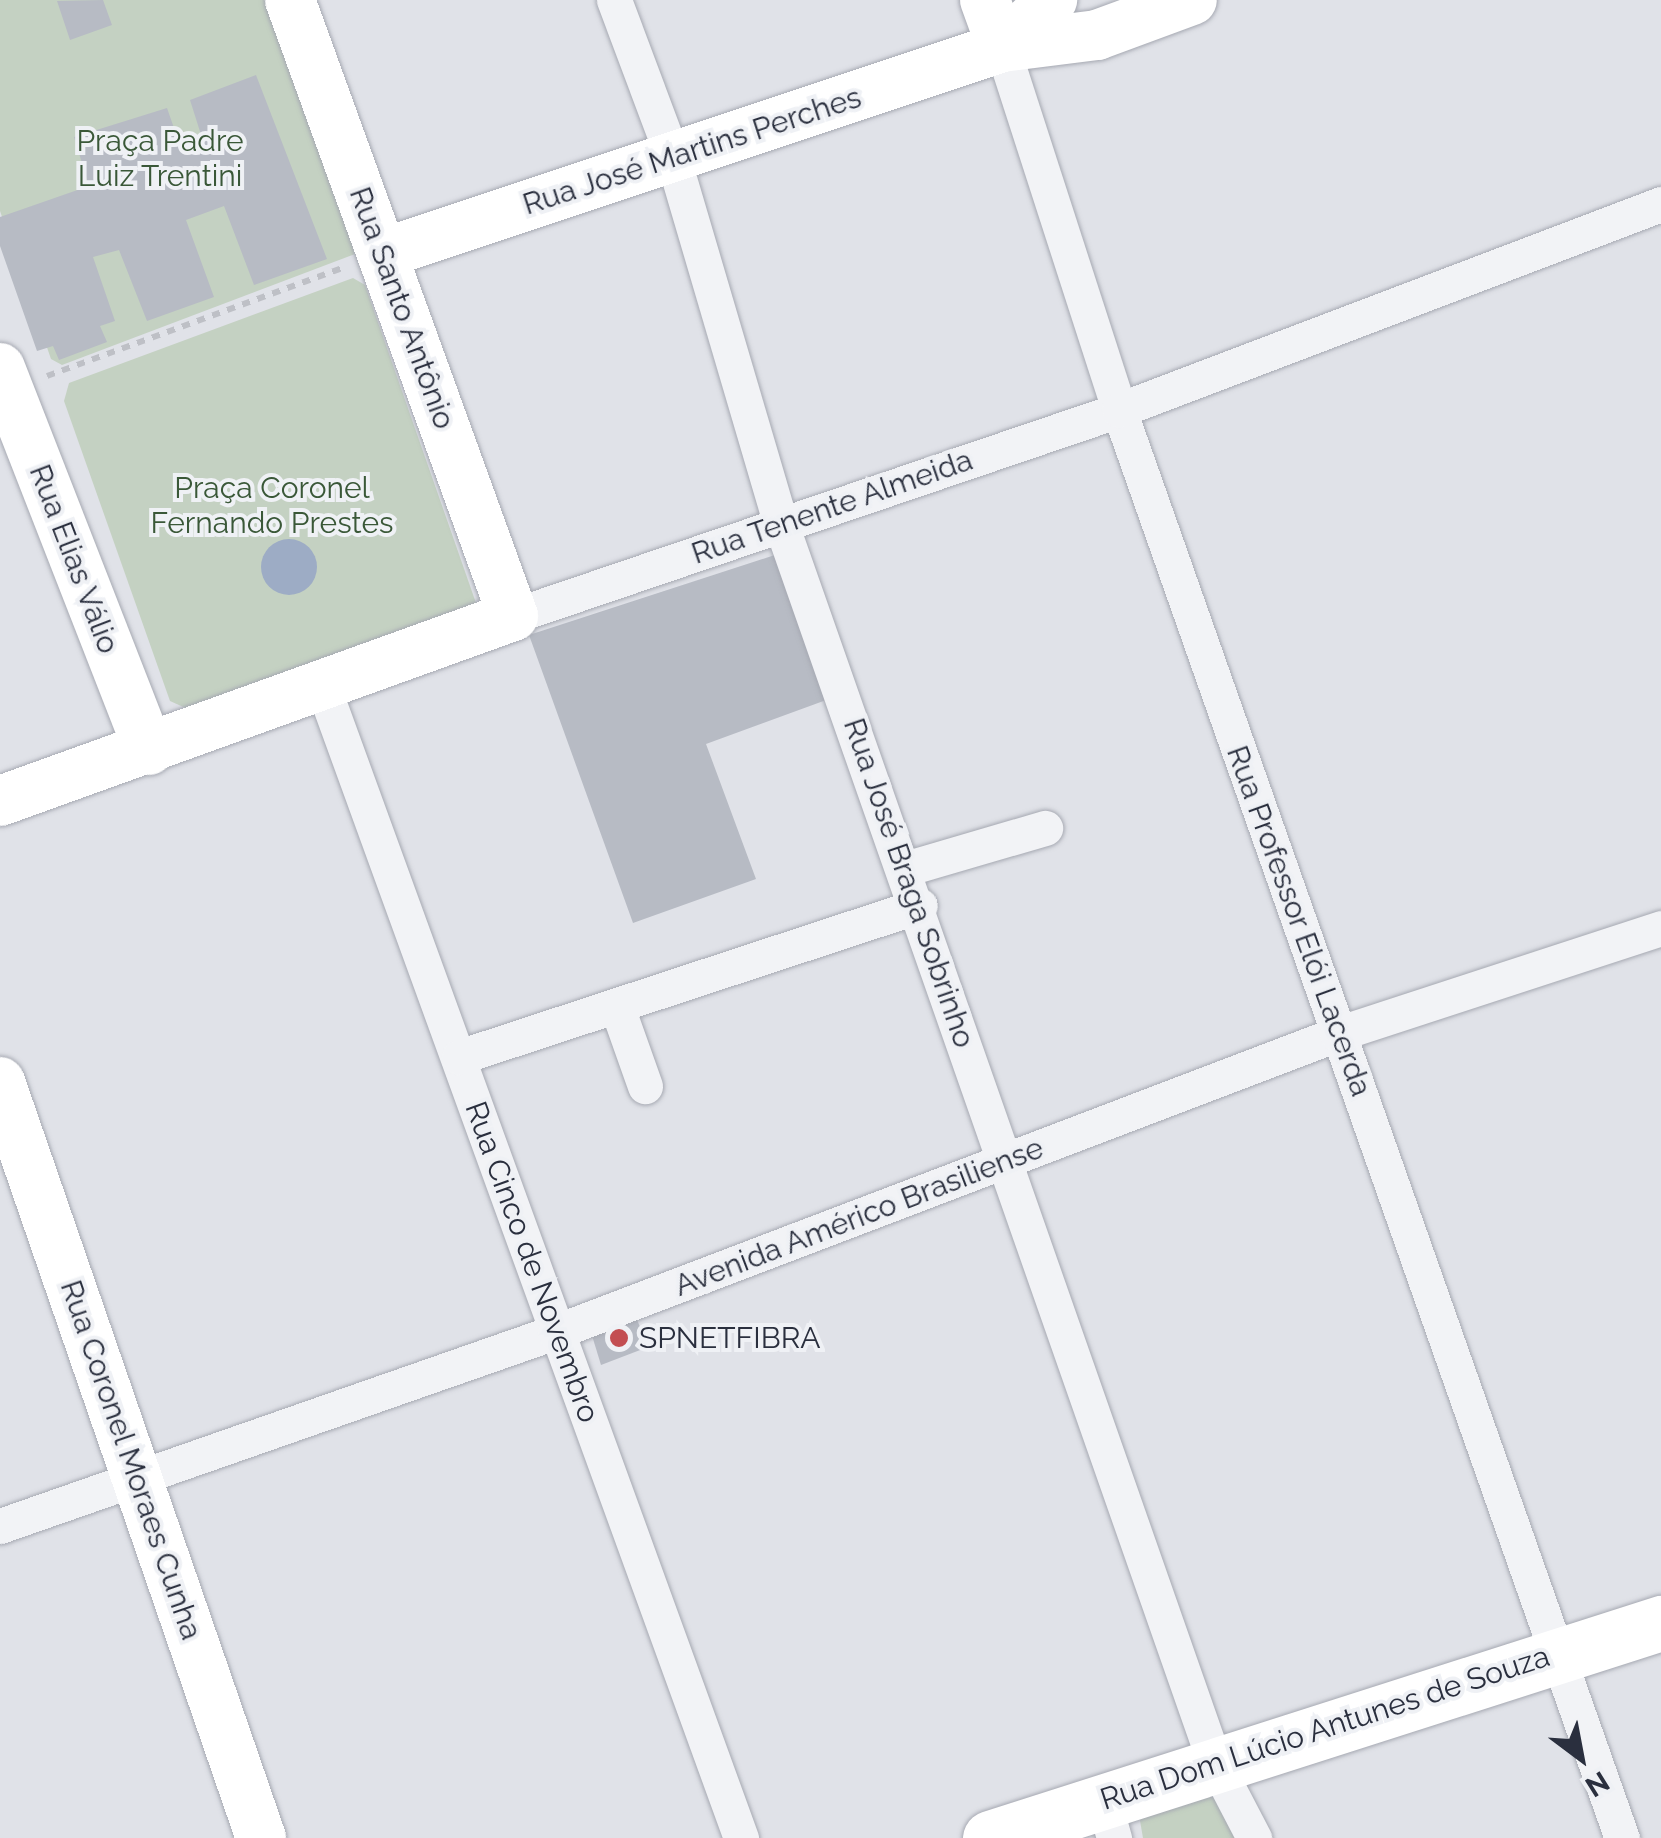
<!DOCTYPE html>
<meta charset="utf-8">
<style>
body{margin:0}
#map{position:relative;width:1661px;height:1838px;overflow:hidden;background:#e0e2e8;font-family:Raleway,sans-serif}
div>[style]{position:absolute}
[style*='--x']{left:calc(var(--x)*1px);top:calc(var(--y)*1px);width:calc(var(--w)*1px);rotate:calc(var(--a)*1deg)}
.green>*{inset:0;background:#c4d1c2}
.water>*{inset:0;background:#9dacc5}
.round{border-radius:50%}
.building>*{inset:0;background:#b7bbc4}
.path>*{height:6px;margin-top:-3px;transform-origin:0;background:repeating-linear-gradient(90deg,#bec0c6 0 8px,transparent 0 16px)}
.roads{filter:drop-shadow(0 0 2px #a6a9b2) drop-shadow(0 0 2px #a6a9b2)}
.minor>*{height:35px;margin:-17.5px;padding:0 17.5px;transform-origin:17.5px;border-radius:17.5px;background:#f2f3f6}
.secondary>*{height:50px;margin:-25px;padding:0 25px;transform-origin:25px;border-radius:25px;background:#fff}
.primary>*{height:55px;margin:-27.5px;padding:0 27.5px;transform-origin:27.5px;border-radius:27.5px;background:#fff}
.dots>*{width:28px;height:28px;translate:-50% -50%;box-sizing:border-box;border:5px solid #eff1f5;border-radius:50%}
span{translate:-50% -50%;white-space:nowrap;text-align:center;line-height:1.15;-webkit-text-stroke:8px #eff1f5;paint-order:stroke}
.park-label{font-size:30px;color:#3a5838}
.street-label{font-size:30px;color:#2a2f3e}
.poi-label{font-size:30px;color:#2a2f3e}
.left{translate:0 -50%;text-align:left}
.north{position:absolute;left:1531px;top:1708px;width:100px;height:100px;-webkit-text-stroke:8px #eff1f5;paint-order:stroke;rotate:148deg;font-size:28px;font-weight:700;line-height:40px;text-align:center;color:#2a2f3e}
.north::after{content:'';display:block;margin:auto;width:35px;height:45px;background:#2a2f3e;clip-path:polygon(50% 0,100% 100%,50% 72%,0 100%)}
</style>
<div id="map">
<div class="green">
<div style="clip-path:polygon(0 0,272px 0,355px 254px,62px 365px,51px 359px,0 211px)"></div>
<div style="clip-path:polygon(353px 278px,365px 285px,476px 603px,190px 710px,170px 701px,64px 401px,69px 383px)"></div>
<div style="clip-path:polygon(1222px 1780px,1244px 1838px,1143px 1838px,1138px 1809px)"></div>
</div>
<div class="water">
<div class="round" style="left:261px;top:539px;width:56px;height:56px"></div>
</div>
<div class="building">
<div style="clip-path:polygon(103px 0,112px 25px,70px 40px,57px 1px)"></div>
<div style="clip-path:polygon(256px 75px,327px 259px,254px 285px,224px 206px,186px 220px,214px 297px,147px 321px,119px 250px,93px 257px,115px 321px,100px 326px,107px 342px,59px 360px,53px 346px,37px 351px,0 246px,0 217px,89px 186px,74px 137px,167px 108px,181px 148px,203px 141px,190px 100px)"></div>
<div style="clip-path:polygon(784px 552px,829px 699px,706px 744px,756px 879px,633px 923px,529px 635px)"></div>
<div style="clip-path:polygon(634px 1312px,648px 1347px,601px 1365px,590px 1329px)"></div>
</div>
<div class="path">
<div style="--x:47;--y:376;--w:317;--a:-20.1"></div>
</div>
<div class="roads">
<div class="minor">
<div style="--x:614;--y:0;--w:169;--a:69.5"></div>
<div style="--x:673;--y:158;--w:382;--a:73.6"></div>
<div style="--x:781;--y:524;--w:1313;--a:70.7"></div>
<div style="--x:1215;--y:1763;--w:85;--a:62.5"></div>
<div style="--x:1002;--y:47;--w:381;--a:72.1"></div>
<div style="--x:1119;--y:410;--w:1514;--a:70.6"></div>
<div style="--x:513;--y:616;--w:640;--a:-18.77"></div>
<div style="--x:1119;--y:410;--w:580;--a:-20.81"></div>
<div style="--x:323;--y:687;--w:1225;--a:70.04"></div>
<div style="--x:908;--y:868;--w:143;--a:-16.3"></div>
<div style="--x:617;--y:1007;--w:84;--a:70.5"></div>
<div style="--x:459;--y:1057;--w:485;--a:-18.2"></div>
<div style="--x:0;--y:1526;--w:588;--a:-19.27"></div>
<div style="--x:555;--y:1332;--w:837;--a:-20.86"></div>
<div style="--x:1337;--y:1034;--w:341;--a:-18.1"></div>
<div style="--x:1103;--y:1799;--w:41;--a:74.2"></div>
</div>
<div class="secondary">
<div style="--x:985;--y:0;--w:50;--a:70.1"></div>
<div style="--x:1002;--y:47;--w:69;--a:-43.2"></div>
<div style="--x:382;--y:254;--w:654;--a:-18.46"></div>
<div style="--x:1002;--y:47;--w:96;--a:-7.2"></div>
<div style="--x:1097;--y:35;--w:101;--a:-20.2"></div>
<div style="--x:0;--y:368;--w:410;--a:68.7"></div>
<div style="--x:0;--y:801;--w:545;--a:-19.83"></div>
<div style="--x:513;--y:616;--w:655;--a:-109.9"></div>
<div style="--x:0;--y:1082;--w:800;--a:70.95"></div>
</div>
<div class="primary">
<div style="--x:990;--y:1838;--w:705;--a:-17.77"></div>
</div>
</div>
<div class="dots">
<div style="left:619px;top:1338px;background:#c34e52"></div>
</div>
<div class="park-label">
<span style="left:160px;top:158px">Praça Padre<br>Luiz Trentini</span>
<span style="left:272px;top:505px">Praça Coronel<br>Fernando Prestes</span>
</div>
<div class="street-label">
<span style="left:692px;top:151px;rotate:-18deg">Rua José Martins Perches</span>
<span style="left:402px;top:308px;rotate:70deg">Rua Santo Antônio</span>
<span style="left:832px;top:507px;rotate:-19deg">Rua Tenente Almeida</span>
<span style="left:74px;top:559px;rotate:69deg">Rua Elias Válio</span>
<span style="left:909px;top:883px;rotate:71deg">Rua José Braga Sobrinho</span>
<span style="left:1299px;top:921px;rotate:70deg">Rua Professor Elói Lacerda</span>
<span style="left:859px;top:1217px;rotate:-21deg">Avenida Américo Brasiliense</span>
<span style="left:532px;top:1262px;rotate:70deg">Rua Cinco de Novembro</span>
<span style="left:131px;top:1460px;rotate:71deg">Rua Coronel Moraes Cunha</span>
<span style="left:1325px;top:1728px;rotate:-18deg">Rua Dom Lúcio Antunes de Souza</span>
</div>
<div class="poi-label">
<span class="left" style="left:639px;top:1338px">SPNETFIBRA</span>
</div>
<div class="north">N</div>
</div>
